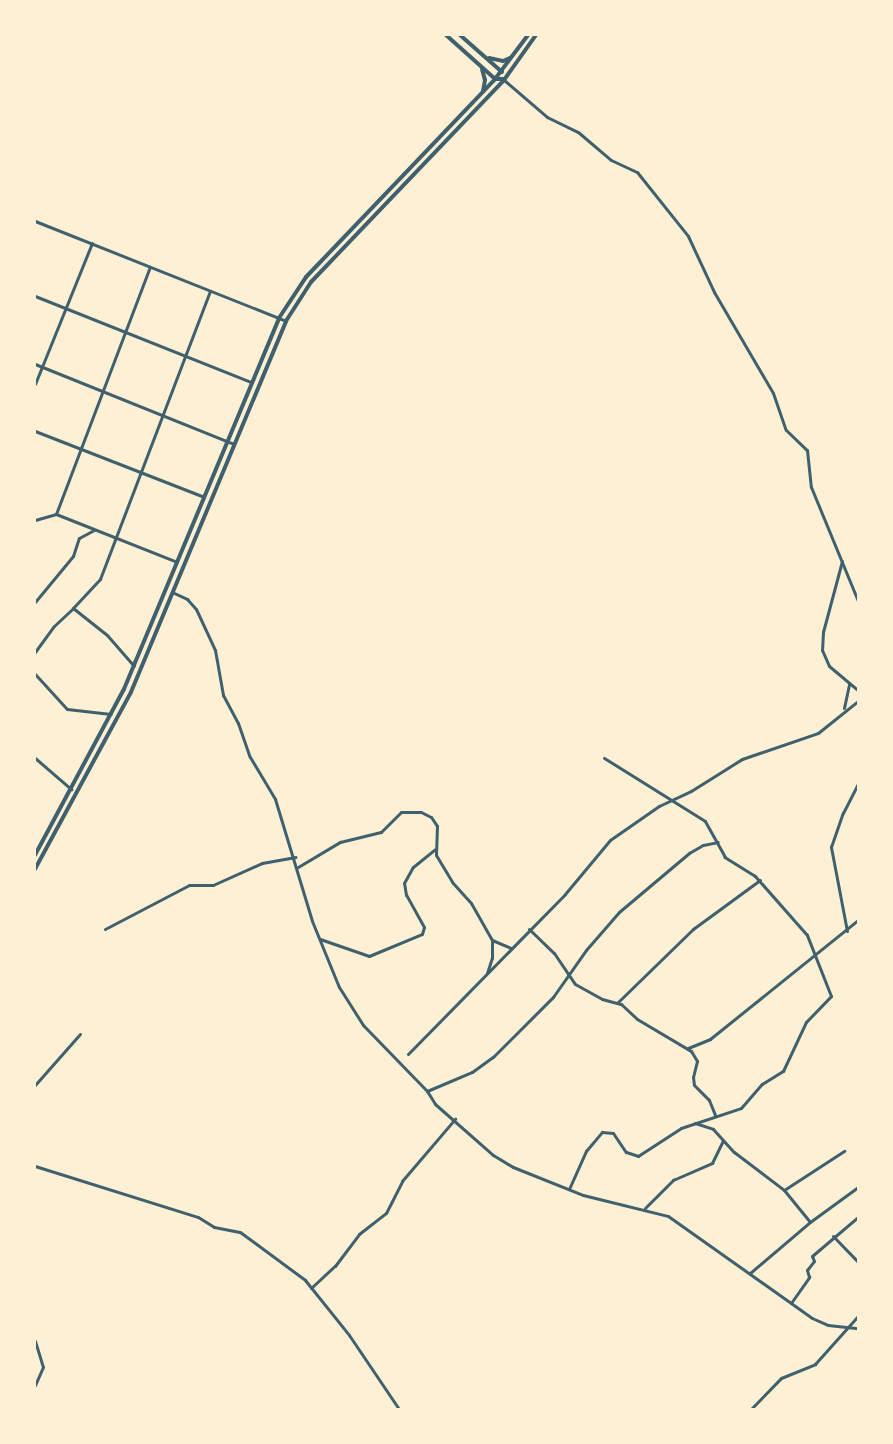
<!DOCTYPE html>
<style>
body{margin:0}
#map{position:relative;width:893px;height:1444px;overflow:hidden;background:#fdf0d5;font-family:"PT Sans",sans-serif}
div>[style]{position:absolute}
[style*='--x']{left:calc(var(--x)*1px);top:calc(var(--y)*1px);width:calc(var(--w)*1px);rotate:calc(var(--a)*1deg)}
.minor>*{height:3px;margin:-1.5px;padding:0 1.5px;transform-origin:1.5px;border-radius:1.5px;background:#3f606c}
.tertiary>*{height:4px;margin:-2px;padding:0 2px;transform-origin:2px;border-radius:2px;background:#3f606c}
span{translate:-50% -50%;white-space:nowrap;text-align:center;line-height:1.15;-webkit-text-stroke:4px #fdf0d5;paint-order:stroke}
.frame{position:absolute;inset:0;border:36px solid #fdf0d5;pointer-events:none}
</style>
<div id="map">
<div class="minor">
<div style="--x:504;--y:80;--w:57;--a:40.7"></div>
<div style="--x:547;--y:117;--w:34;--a:26"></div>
<div style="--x:578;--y:132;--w:43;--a:40.3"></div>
<div style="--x:611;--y:160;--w:29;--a:25"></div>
<div style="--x:637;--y:172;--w:82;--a:51.4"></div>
<div style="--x:688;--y:236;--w:62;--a:65.1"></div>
<div style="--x:714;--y:292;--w:117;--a:59.7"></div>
<div style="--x:773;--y:393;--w:39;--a:71"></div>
<div style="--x:786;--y:430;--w:29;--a:44"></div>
<div style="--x:807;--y:450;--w:37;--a:84"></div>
<div style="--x:811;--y:487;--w:123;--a:67.6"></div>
<div style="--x:35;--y:221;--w:270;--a:21.7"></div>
<div style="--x:35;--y:296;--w:232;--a:21.7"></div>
<div style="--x:35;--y:364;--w:214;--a:21.9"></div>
<div style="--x:35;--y:384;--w:152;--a:-68"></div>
<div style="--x:35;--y:431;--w:181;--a:21.3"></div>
<div style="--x:56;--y:514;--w:130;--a:21.6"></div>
<div style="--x:35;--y:520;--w:22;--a:-16"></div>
<div style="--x:56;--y:514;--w:264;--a:-69.2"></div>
<div style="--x:842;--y:561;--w:73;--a:105"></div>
<div style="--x:823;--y:632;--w:18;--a:93"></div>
<div style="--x:822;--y:650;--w:17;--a:66"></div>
<div style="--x:829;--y:666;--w:38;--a:40"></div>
<div style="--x:172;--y:592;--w:17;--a:25"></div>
<div style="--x:187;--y:599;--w:13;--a:48"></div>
<div style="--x:196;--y:609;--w:45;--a:65.1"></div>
<div style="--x:215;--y:650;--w:46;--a:79.9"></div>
<div style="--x:223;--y:695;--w:32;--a:62"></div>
<div style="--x:238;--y:723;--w:36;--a:71"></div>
<div style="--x:250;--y:757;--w:49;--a:59.2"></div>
<div style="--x:275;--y:799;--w:127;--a:73.1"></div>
<div style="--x:312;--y:921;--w:71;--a:67.8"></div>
<div style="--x:339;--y:987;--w:45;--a:57.7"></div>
<div style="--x:363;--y:1025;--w:92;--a:45.9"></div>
<div style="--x:427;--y:1091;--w:15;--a:58"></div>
<div style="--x:435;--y:1104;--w:77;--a:41.3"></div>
<div style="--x:493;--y:1155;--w:23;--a:31"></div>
<div style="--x:513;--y:1167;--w:75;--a:21.8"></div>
<div style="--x:583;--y:1195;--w:88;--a:13.9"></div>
<div style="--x:668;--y:1216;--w:176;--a:35.3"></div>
<div style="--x:812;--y:1318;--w:17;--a:24"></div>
<div style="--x:828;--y:1325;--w:30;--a:6"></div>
<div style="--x:35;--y:602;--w:60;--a:-50.4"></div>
<div style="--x:73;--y:556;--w:19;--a:-72"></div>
<div style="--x:79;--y:538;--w:17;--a:-28"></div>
<div style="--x:73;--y:608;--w:40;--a:-47"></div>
<div style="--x:100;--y:579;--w:308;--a:-69.1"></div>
<div style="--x:35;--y:652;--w:32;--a:-54"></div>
<div style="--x:54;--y:626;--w:26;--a:-43"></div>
<div style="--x:73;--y:608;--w:43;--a:38.5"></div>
<div style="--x:107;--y:635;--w:41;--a:48.9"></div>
<div style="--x:35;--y:674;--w:47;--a:47.6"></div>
<div style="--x:67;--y:709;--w:44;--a:6.5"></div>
<div style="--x:844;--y:708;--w:25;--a:-78"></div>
<div style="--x:35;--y:758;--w:48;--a:40.7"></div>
<div style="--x:298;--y:867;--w:49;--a:-30.8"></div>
<div style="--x:340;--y:842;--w:42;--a:-13.7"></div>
<div style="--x:381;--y:832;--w:28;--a:-45"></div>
<div style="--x:401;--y:812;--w:20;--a:0"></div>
<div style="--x:421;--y:812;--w:11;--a:27"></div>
<div style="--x:431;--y:817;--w:11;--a:56"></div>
<div style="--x:437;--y:826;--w:29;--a:92"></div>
<div style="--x:436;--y:855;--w:31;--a:59"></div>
<div style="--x:452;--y:882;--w:28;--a:48"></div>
<div style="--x:471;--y:903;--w:43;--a:60.4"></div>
<div style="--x:492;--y:940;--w:21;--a:23"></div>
<div style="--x:105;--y:929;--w:95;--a:-27.6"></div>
<div style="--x:189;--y:885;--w:24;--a:0"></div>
<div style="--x:213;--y:885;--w:54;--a:-24.2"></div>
<div style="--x:262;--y:863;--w:34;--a:-10"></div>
<div style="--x:529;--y:929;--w:35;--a:44"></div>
<div style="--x:554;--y:953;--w:37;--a:56"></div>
<div style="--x:575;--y:984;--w:31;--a:29"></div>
<div style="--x:602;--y:999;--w:20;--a:15"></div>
<div style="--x:621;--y:1004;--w:22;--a:43"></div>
<div style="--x:637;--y:1019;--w:63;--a:30.7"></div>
<div style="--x:691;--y:1051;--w:12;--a:59"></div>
<div style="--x:697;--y:1061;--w:16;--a:104"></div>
<div style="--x:693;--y:1077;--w:8;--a:83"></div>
<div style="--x:694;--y:1085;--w:21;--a:45"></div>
<div style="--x:709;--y:1100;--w:16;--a:68"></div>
<div style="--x:847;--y:931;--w:86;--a:-100.8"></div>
<div style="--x:831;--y:847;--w:36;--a:-71"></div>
<div style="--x:843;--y:813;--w:33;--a:-63"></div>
<div style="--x:320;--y:939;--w:52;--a:19.1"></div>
<div style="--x:369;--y:956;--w:57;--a:-22.5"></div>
<div style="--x:422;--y:934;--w:7;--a:-74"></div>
<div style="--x:424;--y:927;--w:37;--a:-119"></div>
<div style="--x:406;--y:895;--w:12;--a:-99"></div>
<div style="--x:404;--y:883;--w:18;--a:-61"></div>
<div style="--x:413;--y:867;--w:28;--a:-39"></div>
<div style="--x:487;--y:973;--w:16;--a:-72"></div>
<div style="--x:492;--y:958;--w:18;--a:-90"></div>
<div style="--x:618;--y:1002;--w:105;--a:-44.2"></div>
<div style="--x:693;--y:929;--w:83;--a:-36.2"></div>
<div style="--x:688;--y:1048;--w:24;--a:-22"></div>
<div style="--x:710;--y:1039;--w:190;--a:-38.8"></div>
<div style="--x:408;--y:1054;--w:224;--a:-45.5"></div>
<div style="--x:565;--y:894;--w:70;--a:-50.2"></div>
<div style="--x:610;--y:840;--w:60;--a:-34.8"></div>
<div style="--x:659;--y:806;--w:35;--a:-25"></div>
<div style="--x:691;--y:791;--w:60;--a:-32.1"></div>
<div style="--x:742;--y:759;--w:80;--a:-18.9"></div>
<div style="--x:818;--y:733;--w:51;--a:-38.7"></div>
<div style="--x:35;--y:1085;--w:68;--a:-48.6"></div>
<div style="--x:427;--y:1091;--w:49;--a:-22.9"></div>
<div style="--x:472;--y:1072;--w:26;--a:-36"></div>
<div style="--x:493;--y:1057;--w:85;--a:-45"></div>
<div style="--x:553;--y:997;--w:57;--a:-54.9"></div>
<div style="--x:586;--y:950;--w:50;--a:-49"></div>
<div style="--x:619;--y:912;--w:92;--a:-40.1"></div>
<div style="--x:689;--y:853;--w:16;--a:-30"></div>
<div style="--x:703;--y:845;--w:15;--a:-11"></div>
<div style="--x:695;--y:1123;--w:19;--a:18"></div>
<div style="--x:713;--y:1129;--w:31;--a:48"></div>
<div style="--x:734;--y:1152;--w:63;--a:37.2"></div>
<div style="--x:784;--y:1190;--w:41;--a:50.9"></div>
<div style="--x:35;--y:1166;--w:171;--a:17.4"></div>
<div style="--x:198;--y:1217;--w:19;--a:32"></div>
<div style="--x:214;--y:1227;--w:26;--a:11"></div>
<div style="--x:240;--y:1232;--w:81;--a:36.4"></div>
<div style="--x:305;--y:1280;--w:70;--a:51.3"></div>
<div style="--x:349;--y:1335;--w:89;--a:56"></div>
<div style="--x:569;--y:1189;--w:42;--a:-65.9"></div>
<div style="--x:586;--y:1151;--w:25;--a:-50"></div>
<div style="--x:602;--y:1132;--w:11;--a:5"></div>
<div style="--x:613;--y:1133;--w:23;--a:56"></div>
<div style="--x:626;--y:1152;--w:13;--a:18"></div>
<div style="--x:638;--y:1156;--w:51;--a:-33.1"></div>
<div style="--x:681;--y:1128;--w:63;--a:-18.4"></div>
<div style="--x:741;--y:1108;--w:32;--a:-49"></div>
<div style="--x:762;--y:1084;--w:25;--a:-32"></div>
<div style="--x:783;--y:1071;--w:54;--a:-64.9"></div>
<div style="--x:806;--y:1022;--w:36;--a:-46"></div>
<div style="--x:831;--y:996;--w:66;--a:-111.5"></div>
<div style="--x:807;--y:935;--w:79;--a:-131.4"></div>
<div style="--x:755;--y:876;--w:36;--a:-148"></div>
<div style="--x:725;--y:857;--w:41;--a:-119.1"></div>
<div style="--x:705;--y:821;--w:119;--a:-148"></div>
<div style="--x:784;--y:1190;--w:72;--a:-33"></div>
<div style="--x:645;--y:1208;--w:40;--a:-45"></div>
<div style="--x:673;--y:1180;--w:43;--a:-23.6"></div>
<div style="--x:712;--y:1163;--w:25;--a:-64"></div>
<div style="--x:833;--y:1236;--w:36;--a:46"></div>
<div style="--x:750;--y:1273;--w:79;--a:-40.4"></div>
<div style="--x:810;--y:1222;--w:59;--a:-36.1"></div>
<div style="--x:311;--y:1288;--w:33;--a:-43"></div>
<div style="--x:335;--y:1266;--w:40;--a:-53"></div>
<div style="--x:359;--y:1234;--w:34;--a:-38"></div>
<div style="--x:386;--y:1213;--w:36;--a:-63"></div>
<div style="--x:402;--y:1181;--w:82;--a:-49.5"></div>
<div style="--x:791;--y:1303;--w:32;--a:-55"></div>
<div style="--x:809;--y:1277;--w:7;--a:-106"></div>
<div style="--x:807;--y:1270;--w:11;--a:-52"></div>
<div style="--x:814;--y:1261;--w:5;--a:-112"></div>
<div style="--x:812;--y:1256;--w:60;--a:-40.3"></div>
<div style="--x:35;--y:1341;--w:27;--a:73"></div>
<div style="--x:43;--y:1367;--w:20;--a:114"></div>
<div style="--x:751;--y:1409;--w:43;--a:-45.9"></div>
<div style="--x:781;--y:1378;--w:37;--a:-22"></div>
<div style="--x:815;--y:1364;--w:64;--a:-48.1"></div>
</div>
<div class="tertiary">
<div style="--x:446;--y:35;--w:66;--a:41.9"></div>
<div style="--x:495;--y:79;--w:8;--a:0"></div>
<div style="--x:460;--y:35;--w:56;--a:41.4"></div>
<div style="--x:489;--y:58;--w:14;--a:12"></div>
<div style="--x:503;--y:61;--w:8;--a:-23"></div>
<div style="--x:482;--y:69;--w:11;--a:75"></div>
<div style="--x:485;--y:80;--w:11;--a:100"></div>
<div style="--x:35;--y:855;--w:188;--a:-61.8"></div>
<div style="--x:124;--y:689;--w:402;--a:-67.3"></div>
<div style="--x:279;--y:318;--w:49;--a:-56.6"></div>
<div style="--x:306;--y:277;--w:274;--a:-46.3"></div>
<div style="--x:495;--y:79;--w:55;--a:-53.1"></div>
<div style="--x:35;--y:869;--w:201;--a:-61.5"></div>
<div style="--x:131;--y:692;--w:402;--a:-67.3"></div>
<div style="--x:286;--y:321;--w:46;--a:-57.3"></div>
<div style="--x:311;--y:282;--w:279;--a:-46.3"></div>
<div style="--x:504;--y:80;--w:55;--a:-54.6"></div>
</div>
<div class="frame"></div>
</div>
